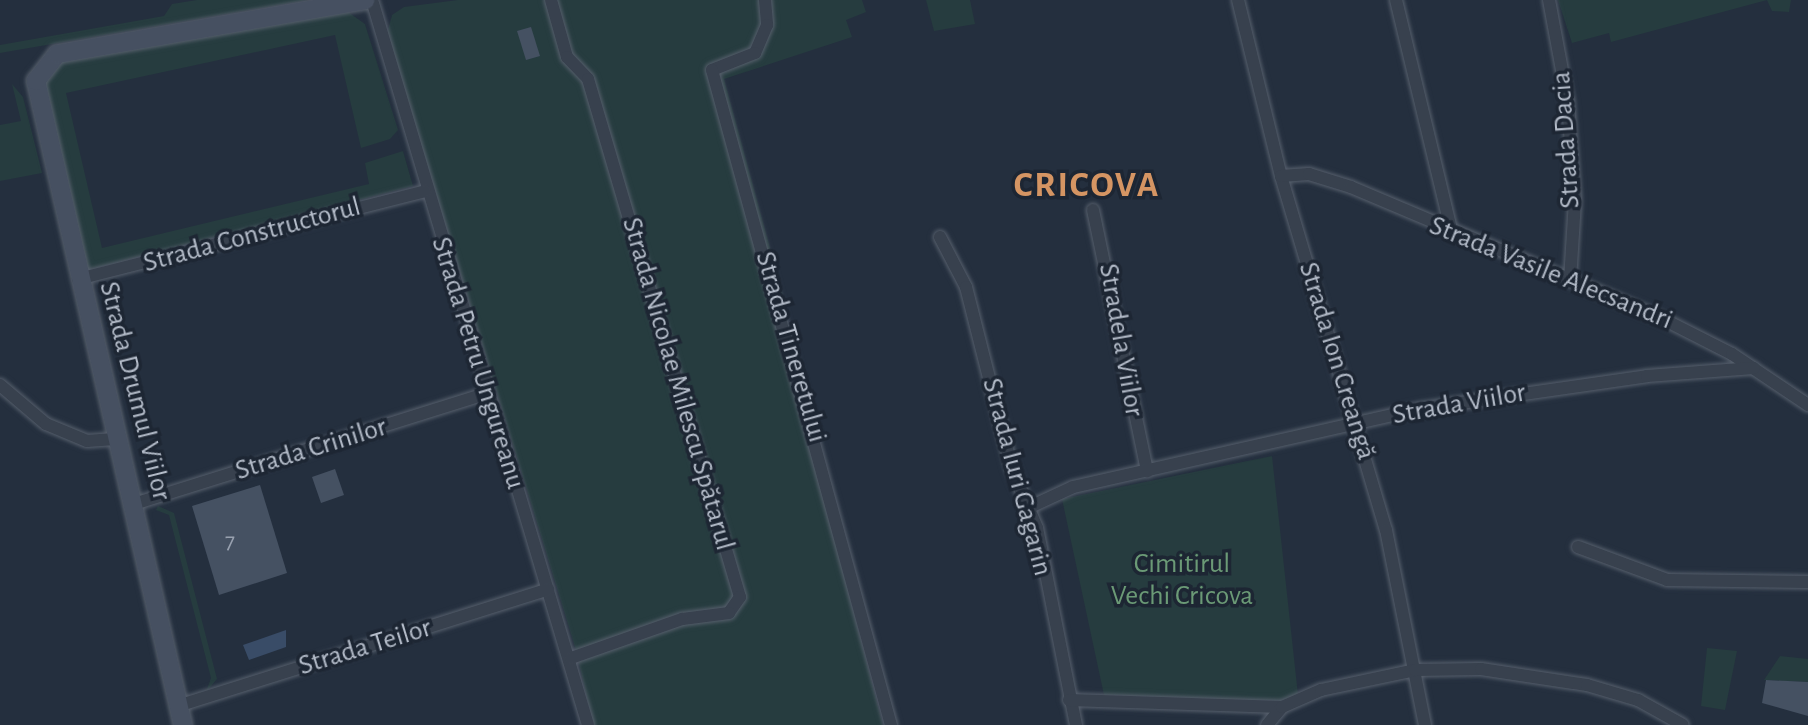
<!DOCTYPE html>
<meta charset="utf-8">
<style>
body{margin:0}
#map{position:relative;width:1808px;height:725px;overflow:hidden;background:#242f3e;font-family:"Alegreya Sans",sans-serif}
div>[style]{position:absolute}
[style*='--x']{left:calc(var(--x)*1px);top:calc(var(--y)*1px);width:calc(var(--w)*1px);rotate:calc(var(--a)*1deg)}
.green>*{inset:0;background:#263c3f}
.water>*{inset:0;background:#394c67}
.building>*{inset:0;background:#455162}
.roads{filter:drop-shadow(0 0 2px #565f6c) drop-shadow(0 0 2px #565f6c)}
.street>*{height:12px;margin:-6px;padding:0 6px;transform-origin:6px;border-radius:6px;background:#38414e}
.secondary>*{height:18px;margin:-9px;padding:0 9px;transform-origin:9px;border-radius:9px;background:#465061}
span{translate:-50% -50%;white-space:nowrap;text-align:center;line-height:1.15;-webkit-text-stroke:7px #1d2633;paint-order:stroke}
.number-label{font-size:24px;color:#98a1af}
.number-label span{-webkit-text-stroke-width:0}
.street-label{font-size:28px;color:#b4bcc9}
.park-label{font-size:28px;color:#6b9a76}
.district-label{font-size:36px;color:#d59563;font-weight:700;letter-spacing:2px}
</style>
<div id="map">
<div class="green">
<div style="clip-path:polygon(197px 0,307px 0,0 53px,0 45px,164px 16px,172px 4px)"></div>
<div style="clip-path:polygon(458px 0,862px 0,866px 12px,846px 20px,852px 37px,724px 79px,788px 314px,782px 337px,883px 725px,593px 725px,576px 650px,387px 34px,392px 15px,404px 7px)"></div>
<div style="clip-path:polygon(926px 0,970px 0,975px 24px,934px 31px)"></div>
<div style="clip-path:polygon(1558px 0,1791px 0,1789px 12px,1772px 11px,1767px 0,1611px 42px,1609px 33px,1572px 43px)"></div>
<div style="clip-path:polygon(348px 12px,365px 24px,398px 130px,390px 139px,361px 148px,335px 35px,66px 93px,102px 248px,369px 184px,365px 163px,403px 151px,413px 186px,87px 270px,41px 91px,56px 63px)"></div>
<div style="clip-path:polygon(12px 84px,23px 97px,42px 173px,0 181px,0 125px,21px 121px)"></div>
<div style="clip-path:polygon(1272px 456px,1298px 695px,1282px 701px,1104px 695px,1062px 499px)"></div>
<div style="clip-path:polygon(158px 506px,174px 513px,217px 679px,206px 692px,211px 678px,169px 515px,156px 510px)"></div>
<div style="clip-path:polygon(1707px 648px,1737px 651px,1725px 710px,1701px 706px)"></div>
<div style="clip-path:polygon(1780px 656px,1808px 659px,1808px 682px,1764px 680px)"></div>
</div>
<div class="water">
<div style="clip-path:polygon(286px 630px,286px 647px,249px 660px,243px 645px)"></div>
</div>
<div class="building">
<div style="clip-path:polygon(531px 27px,540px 56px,526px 60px,517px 31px)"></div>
<div style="clip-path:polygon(335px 469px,344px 495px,321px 503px,312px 477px)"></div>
<div style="clip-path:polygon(260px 485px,287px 573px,219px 595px,192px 506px)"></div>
<div style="clip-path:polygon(1766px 680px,1808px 682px,1808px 716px,1762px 703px)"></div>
</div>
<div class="roads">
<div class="street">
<div style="--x:372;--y:0;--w:756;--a:73.41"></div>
<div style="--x:551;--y:0;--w:59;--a:74.3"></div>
<div style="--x:567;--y:57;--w:30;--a:46"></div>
<div style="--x:588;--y:79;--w:540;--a:73.65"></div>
<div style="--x:740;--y:597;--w:19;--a:125"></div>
<div style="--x:729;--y:613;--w:47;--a:172.7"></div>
<div style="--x:682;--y:619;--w:118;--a:160.6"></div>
<div style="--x:765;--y:0;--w:25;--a:85"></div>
<div style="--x:767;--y:25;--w:30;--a:113"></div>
<div style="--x:755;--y:53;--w:46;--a:158.4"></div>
<div style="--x:712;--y:70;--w:679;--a:74.72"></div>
<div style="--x:1238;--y:0;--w:181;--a:76.3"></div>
<div style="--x:1281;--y:176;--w:369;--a:73.5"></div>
<div style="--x:1386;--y:530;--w:199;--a:78.7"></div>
<div style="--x:1396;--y:0;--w:241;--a:76.5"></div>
<div style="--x:1549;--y:0;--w:105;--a:79.5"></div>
<div style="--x:1568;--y:103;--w:98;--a:85.9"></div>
<div style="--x:1575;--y:201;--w:80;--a:93.6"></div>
<div style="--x:1281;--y:176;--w:28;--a:-4"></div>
<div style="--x:1309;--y:174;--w:44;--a:17.2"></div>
<div style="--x:1351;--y:187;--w:334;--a:22.9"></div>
<div style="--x:1659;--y:317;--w:82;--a:26.9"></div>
<div style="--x:1732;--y:354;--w:92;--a:33.9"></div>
<div style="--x:1093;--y:210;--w:267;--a:78.3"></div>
<div style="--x:940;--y:237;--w:56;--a:62.5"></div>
<div style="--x:966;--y:287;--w:188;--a:75.8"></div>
<div style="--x:1012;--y:469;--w:64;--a:67"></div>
<div style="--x:1037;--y:528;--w:201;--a:78.8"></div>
<div style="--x:78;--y:279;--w:358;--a:-14.2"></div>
<div style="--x:0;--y:385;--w:60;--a:40.3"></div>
<div style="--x:46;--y:424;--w:44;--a:22.5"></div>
<div style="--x:87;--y:441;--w:31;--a:-4"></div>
<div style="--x:134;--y:504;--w:371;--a:-17.4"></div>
<div style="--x:1030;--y:507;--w:47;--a:-24.9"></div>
<div style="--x:1073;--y:487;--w:355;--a:-12.7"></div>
<div style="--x:1419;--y:409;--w:230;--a:-8.2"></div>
<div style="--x:1647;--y:376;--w:107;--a:-4.3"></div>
<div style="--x:1578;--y:547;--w:95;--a:20.3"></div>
<div style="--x:1667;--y:580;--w:141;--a:0.8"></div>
<div style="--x:1069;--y:700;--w:213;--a:1.9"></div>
<div style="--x:181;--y:705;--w:385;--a:-17.5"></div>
<div style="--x:1267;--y:725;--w:23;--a:-50"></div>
<div style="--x:1282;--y:707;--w:43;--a:-23.6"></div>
<div style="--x:1321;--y:690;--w:96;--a:-12"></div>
<div style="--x:1415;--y:670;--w:66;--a:-0.9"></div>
<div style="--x:1481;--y:669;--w:107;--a:8.6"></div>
<div style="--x:1587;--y:685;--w:53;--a:16.4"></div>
<div style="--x:1638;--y:700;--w:51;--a:29.1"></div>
</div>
<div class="secondary">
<div style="--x:183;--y:725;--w:661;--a:-102.86"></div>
<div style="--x:36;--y:81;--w:34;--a:-52"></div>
<div style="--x:57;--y:54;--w:313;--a:-9.9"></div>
</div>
</div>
<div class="number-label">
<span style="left:230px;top:542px">7</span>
</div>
<div class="street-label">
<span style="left:1566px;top:140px;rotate:-94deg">Strada Dacia</span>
<span style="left:252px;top:235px;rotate:-15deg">Strada Constructorul</span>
<span style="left:1551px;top:273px;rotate:22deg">Strada Vasile Alecsandri</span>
<span style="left:1121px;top:340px;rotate:80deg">Stradela Viilor</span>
<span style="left:791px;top:347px;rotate:74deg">Strada Tineretului</span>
<span style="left:1337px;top:361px;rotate:73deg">Strada Ion Creangă</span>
<span style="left:478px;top:363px;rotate:73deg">Strada Petru Ungureanu</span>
<span style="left:678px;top:384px;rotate:74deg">Strada Nicolae Milescu Spătarul</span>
<span style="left:135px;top:391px;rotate:76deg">Strada Drumul Viilor</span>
<span style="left:1459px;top:404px;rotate:-10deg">Strada Viilor</span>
<span style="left:311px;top:449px;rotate:-17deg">Strada Crinilor</span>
<span style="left:1017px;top:477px;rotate:75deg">Strada Iuri Gagarin</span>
<span style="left:365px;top:647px;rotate:-17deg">Strada Teilor</span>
</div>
<div class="park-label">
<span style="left:1182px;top:580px">Cimitirul<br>Vechi Cricova</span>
</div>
<div class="district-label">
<span style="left:1087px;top:186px">CRICOVA</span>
</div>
</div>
